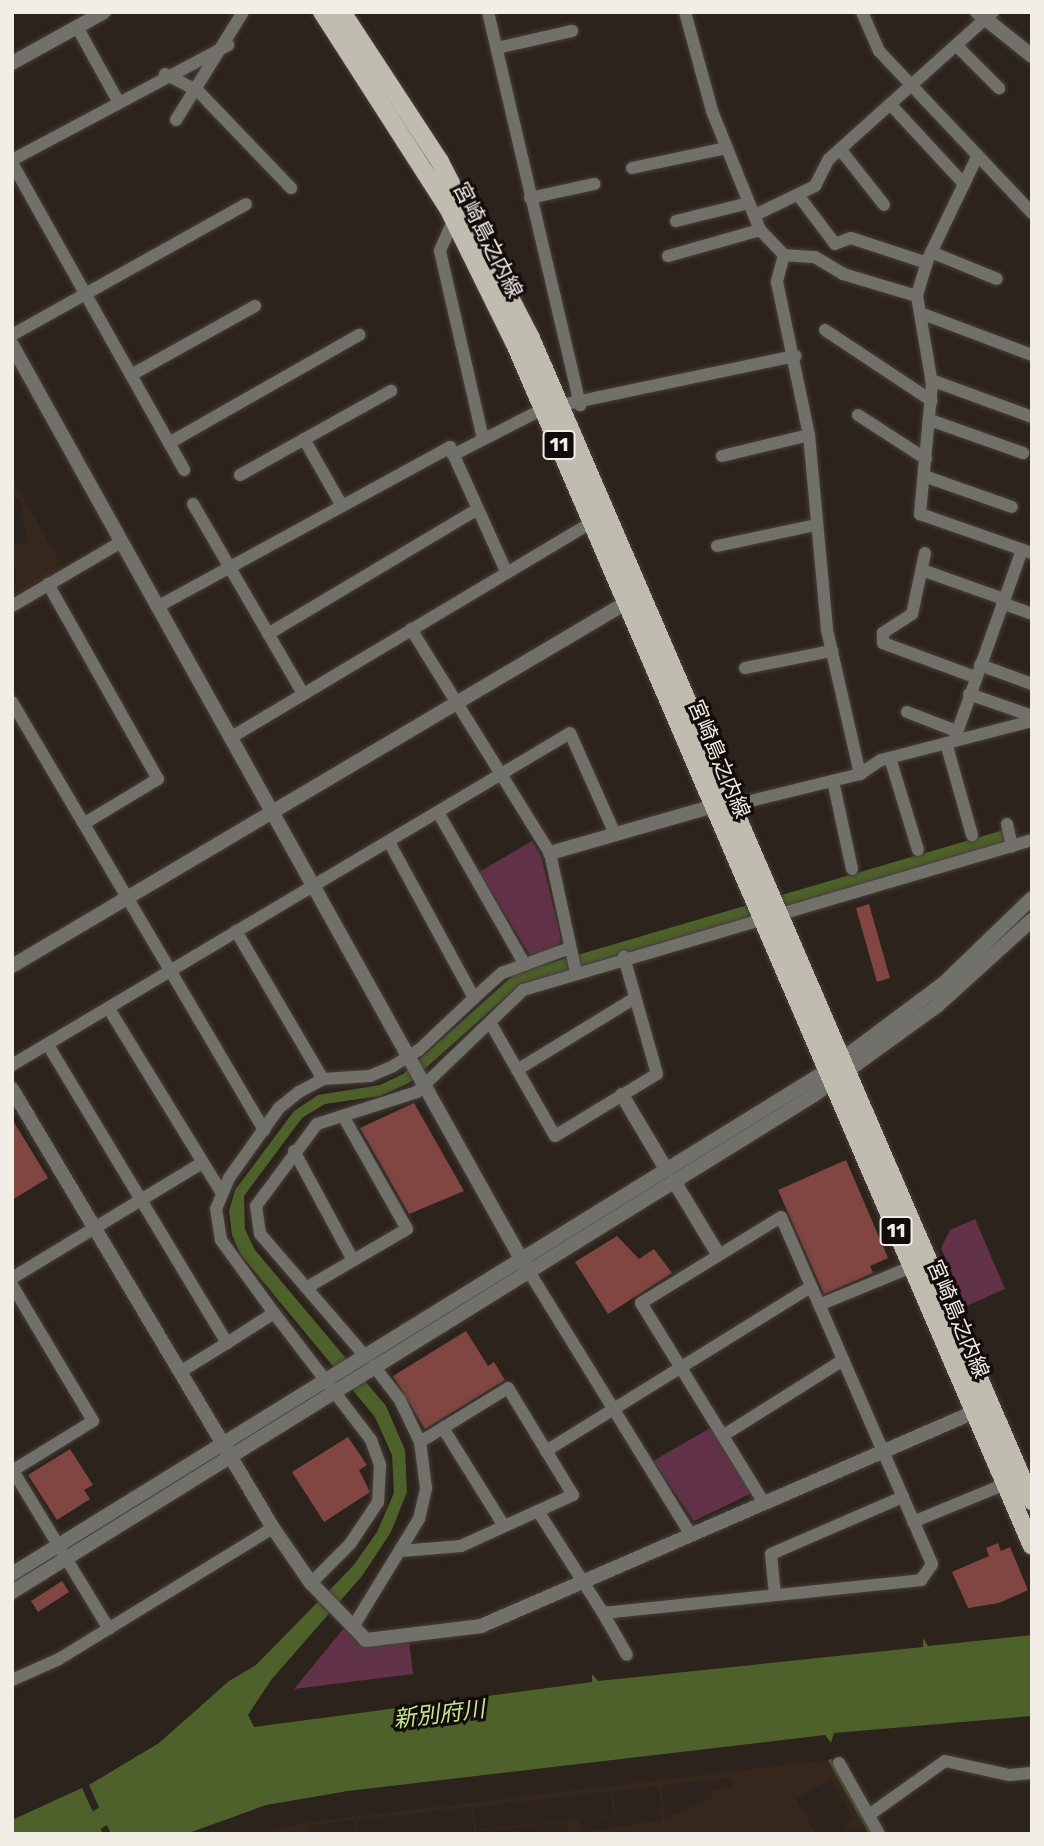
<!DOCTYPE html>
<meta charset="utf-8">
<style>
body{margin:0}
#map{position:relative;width:1044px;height:1846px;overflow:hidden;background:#2c231c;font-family:Rubik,"Noto Sans JP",sans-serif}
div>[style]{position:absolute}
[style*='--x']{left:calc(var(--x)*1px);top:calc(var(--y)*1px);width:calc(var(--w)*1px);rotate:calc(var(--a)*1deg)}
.built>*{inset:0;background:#36271c}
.green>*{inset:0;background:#623248}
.water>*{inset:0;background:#4e612b}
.stream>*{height:3.5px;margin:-1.75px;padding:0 1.75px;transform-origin:1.75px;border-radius:1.75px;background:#4e612b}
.river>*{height:19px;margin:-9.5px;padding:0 9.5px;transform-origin:9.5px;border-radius:9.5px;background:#4e612b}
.building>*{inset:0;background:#814641}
.roads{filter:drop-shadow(0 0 2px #483f39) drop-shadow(0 0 2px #483f39)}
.minor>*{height:12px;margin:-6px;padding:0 6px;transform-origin:6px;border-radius:6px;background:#72706b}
.tertiary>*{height:14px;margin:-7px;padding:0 7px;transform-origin:7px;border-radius:7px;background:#72706b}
.primary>*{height:18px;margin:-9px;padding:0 9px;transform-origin:9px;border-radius:9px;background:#c0bcb0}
span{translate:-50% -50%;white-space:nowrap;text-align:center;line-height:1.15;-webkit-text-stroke:6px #120d0a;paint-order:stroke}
.shield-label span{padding:2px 5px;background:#120d0a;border:2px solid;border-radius:5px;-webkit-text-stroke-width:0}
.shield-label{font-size:19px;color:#f3ede8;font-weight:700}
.street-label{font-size:21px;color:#f3ede8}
.water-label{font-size:23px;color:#c6e593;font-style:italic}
.frame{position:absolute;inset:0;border:14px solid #f3ede8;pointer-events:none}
</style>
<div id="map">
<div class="built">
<div style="clip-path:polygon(12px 478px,62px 566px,12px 597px,17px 579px,12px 545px,27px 542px,20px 498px,12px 499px)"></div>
<div style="clip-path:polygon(evenodd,827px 1760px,871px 1834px,859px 1827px,849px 1833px,845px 1825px,854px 1819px,831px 1779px,796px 1799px,816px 1834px,569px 1834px,567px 1822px,452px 1834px,474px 1831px,471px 1807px,357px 1820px,358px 1834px,354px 1820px,308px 1826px,309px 1834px,259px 1834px,303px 1823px,827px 1760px,732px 1778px,732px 1786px,713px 1791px,713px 1797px,665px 1819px,662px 1785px,732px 1778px,827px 1760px,659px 1786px,661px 1810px,616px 1815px,613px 1791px,659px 1786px,827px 1760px,610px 1791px,613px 1815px,476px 1830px,474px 1807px,610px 1791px,827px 1760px,661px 1811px,662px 1820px,580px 1833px,579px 1820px,661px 1811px)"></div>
</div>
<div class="green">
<div style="clip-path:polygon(532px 841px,541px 856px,561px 939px,557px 947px,530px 955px,479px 872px)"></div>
<div style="clip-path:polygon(975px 1219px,1005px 1289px,966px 1306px,941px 1248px,950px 1230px)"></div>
<div style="clip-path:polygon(712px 1427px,752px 1493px,694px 1521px,653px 1461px)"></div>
<div style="clip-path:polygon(344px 1628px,362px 1646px,409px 1641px,413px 1674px,294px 1689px)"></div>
</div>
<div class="water">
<div style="clip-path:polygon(1007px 829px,1010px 841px,520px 984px,409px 1083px,380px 1096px,325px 1104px,302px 1118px,244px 1196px,245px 1229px,255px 1250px,386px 1406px,405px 1450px,407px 1492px,391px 1532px,362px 1576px,271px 1680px,248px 1715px,254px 1727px,592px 1682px,592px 1674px,598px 1681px,923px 1647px,923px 1638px,928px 1646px,1032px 1635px,1032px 1716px,834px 1733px,831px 1743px,825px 1735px,348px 1791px,266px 1805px,186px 1834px,111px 1834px,89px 1785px,159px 1743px,229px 1681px,256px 1665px,353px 1566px,377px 1532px,394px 1493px,392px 1455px,375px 1417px,241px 1255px,232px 1235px,229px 1211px,235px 1190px,294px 1111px,318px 1095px,380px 1085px,403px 1074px,516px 973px)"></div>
<div style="clip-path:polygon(82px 1788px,103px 1834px,12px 1834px,12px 1820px)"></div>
</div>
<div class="stream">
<div style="--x:831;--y:1761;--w:84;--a:60.7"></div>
</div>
<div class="river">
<div style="--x:73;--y:1834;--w:59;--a:-31.8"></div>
</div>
<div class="building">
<div style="clip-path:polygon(869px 904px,890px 978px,877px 982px,856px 908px)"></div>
<div style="clip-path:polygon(414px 1103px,464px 1191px,409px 1214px,360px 1128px)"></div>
<div style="clip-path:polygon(12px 1119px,48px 1178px,12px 1200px)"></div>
<div style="clip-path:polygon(846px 1160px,888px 1258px,870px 1266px,873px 1273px,824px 1294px,778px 1190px)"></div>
<div style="clip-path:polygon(617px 1236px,639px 1259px,654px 1249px,672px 1273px,608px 1314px,575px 1262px)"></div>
<div style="clip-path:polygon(466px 1331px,488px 1366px,494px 1362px,505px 1380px,425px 1429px,393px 1376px)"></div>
<div style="clip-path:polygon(348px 1437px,367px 1465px,359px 1470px,370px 1492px,324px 1522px,292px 1472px)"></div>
<div style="clip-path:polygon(70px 1449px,93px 1485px,84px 1490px,90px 1499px,57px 1520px,28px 1475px)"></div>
<div style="clip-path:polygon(998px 1543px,1001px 1551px,1010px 1547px,1028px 1590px,999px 1603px,968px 1608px,952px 1572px,989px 1556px,986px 1548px)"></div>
<div style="clip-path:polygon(62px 1581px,69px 1592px,38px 1612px,31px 1601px)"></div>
</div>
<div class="roads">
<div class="minor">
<div style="--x:488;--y:12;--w:404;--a:76.8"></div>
<div style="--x:685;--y:12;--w:103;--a:74.7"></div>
<div style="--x:712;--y:111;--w:128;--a:68"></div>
<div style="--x:760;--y:230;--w:35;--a:46"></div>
<div style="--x:784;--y:255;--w:31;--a:4"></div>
<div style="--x:815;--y:257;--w:33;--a:31"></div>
<div style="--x:843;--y:274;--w:77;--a:16.6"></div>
<div style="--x:862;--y:12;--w:43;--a:66.4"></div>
<div style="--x:879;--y:51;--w:223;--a:46.6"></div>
<div style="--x:77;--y:27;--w:85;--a:61"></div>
<div style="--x:956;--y:45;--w:61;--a:45"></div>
<div style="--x:497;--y:48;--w:77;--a:-12.8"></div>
<div style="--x:165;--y:74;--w:36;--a:27"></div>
<div style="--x:197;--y:90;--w:136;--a:46.2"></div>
<div style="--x:890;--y:104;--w:109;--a:47.2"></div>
<div style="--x:176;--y:120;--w:127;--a:-58.2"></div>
<div style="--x:840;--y:149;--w:71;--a:51.8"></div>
<div style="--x:977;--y:157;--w:113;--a:115.7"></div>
<div style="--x:928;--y:259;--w:39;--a:107"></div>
<div style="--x:917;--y:296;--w:89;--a:80.3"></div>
<div style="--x:932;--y:384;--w:131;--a:95.3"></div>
<div style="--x:920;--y:514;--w:119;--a:19.2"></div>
<div style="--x:12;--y:160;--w:245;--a:-28"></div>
<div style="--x:12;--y:163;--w:352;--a:60.7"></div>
<div style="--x:632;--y:168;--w:96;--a:-12"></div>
<div style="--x:798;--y:195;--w:61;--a:52.9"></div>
<div style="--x:835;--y:244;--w:17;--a:-21"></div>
<div style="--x:851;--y:238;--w:80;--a:18.2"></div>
<div style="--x:530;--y:198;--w:66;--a:-12.3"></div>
<div style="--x:755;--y:215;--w:67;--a:-25.8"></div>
<div style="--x:815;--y:186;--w:30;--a:-63"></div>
<div style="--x:829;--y:159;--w:220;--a:-41.9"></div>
<div style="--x:454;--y:219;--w:35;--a:114"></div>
<div style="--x:440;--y:251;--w:192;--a:77.1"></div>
<div style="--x:676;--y:221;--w:75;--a:-13.9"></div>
<div style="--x:931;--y:252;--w:71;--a:22.2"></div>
<div style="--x:784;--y:255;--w:28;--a:105"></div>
<div style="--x:777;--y:282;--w:156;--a:78.2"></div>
<div style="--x:809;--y:435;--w:196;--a:84.7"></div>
<div style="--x:827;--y:630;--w:148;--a:77.1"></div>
<div style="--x:668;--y:256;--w:96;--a:-15.8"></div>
<div style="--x:923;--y:314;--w:116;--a:20.6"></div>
<div style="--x:825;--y:330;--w:128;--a:33.6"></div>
<div style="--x:12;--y:335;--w:268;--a:-29.2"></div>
<div style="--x:131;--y:375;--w:142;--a:-29.1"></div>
<div style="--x:931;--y:380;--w:108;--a:20.1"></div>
<div style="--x:858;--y:415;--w:81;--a:32.9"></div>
<div style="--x:930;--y:420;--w:99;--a:19.5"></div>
<div style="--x:304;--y:439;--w:77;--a:60.4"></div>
<div style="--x:169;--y:443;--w:219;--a:-29.6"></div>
<div style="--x:453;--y:455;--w:101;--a:-27.1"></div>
<div style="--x:543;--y:409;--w:258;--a:-11.9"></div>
<div style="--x:722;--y:456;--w:89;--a:-13.6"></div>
<div style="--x:240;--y:475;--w:173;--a:-29.1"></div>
<div style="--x:924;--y:476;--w:93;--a:19.4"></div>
<div style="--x:193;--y:504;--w:220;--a:59.9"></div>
<div style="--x:717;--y:546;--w:101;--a:-12"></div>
<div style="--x:925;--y:553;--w:62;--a:102"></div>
<div style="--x:912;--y:614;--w:35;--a:147"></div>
<div style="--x:883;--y:633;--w:10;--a:90"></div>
<div style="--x:883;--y:643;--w:98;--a:20.3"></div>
<div style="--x:922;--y:570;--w:87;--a:19.5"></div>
<div style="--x:48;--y:584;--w:224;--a:60.6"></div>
<div style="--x:158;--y:779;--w:85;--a:148.9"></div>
<div style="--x:1002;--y:603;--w:32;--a:20"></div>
<div style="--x:12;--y:606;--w:126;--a:-30.4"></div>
<div style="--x:157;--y:607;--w:334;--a:-28.6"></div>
<div style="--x:450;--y:447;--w:138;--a:65.7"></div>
<div style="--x:411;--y:629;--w:264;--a:58.2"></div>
<div style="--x:550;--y:853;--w:122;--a:77.7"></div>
<div style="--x:268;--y:634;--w:244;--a:-30.8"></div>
<div style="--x:980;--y:665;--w:55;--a:20.1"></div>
<div style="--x:745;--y:668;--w:89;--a:-11.1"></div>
<div style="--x:969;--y:694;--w:67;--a:19.2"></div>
<div style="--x:12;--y:702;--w:497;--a:59.5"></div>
<div style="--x:907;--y:712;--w:53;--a:21.2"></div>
<div style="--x:230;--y:738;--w:422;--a:-30.8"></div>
<div style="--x:954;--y:741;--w:203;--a:-70.4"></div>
<div style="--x:946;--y:743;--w:96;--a:74.2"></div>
<div style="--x:890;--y:758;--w:96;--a:73.1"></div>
<div style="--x:833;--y:781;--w:90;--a:77.8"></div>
<div style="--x:730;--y:806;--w:134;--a:-13.8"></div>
<div style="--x:860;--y:774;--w:25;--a:-34"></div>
<div style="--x:881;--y:760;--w:156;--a:-14.5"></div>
<div style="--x:439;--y:814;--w:172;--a:60.3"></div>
<div style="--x:1007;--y:824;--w:23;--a:77"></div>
<div style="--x:389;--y:842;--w:178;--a:61.4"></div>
<div style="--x:474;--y:998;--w:38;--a:-42"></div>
<div style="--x:502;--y:973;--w:72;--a:-20.2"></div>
<div style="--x:236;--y:931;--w:172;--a:59.6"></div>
<div style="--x:109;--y:1009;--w:215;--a:58.5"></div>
<div style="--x:491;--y:1024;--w:129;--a:60.3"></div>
<div style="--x:555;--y:1136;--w:119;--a:-31.3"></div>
<div style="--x:657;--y:1074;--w:122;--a:-105.8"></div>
<div style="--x:48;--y:1045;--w:348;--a:59"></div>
<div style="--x:227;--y:1343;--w:56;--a:-32.6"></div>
<div style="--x:274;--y:1313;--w:160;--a:52.6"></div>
<div style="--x:371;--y:1440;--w:27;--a:70"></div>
<div style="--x:380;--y:1465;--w:37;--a:93"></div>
<div style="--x:378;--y:1502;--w:50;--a:123.7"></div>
<div style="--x:350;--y:1544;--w:55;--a:135"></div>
<div style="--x:12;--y:1065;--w:649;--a:-30.75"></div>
<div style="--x:570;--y:733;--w:111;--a:66"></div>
<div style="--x:517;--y:1070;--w:138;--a:-31.4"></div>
<div style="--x:294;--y:1151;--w:124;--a:61.6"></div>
<div style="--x:528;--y:1270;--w:311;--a:58.4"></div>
<div style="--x:12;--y:1278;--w:222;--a:-31.2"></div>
<div style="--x:12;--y:1285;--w:158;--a:59.2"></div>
<div style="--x:93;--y:1421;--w:95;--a:148.3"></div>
<div style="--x:306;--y:1288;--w:117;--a:-30.3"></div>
<div style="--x:407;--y:1229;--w:130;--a:-119.5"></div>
<div style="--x:819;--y:1305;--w:100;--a:-22.4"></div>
<div style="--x:274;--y:1313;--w:90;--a:-126"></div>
<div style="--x:221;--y:1240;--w:31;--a:-99"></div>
<div style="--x:216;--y:1209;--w:34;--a:-67"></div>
<div style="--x:229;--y:1178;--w:86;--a:-54.5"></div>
<div style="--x:279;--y:1108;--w:26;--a:-39"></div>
<div style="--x:299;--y:1092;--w:27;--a:-28"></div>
<div style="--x:323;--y:1079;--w:47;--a:-3.7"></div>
<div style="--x:370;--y:1076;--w:25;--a:-23"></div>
<div style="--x:393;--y:1066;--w:31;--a:-32"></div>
<div style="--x:419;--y:1050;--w:76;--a:-43.4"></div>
<div style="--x:365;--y:1356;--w:161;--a:-130.7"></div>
<div style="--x:260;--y:1234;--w:28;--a:-98"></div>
<div style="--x:256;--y:1206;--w:102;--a:-53.4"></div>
<div style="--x:317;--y:1124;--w:105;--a:-17.7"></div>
<div style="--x:417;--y:1092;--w:147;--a:-43.9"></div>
<div style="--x:523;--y:990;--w:531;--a:-16.42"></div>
<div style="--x:180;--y:1372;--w:55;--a:-31.7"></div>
<div style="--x:443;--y:1428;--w:115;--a:58.1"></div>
<div style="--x:724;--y:1435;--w:141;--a:-32.2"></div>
<div style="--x:546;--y:1451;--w:312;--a:-31.8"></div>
<div style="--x:12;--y:1469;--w:187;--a:58.8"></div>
<div style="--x:538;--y:1511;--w:121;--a:57.5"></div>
<div style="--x:603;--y:1613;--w:320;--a:-5.9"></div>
<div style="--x:921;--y:1580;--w:19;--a:-55"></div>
<div style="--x:932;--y:1564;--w:378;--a:-113.5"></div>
<div style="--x:781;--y:1217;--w:164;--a:148.4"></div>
<div style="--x:641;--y:1303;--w:235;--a:58.4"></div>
<div style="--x:913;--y:1522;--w:100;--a:-22.4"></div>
<div style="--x:401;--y:1551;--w:60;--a:-4.8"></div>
<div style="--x:461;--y:1546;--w:123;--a:-24.5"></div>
<div style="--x:573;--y:1495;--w:125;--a:-121.3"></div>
<div style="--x:508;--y:1388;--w:103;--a:148.5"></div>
<div style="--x:775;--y:1595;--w:41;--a:-95.6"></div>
<div style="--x:771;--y:1554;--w:144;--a:-23.4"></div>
<div style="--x:603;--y:1613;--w:48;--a:60.3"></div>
<div style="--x:353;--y:1627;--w:127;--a:-58.6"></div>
<div style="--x:419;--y:1519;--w:32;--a:-77"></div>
<div style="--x:426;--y:1488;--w:46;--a:-97.4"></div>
<div style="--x:420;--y:1442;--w:47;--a:-115.5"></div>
<div style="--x:400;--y:1400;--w:43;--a:-127.4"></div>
<div style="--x:12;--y:1680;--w:51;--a:-24.1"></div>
<div style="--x:59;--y:1659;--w:251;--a:-31.5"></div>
<div style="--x:839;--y:1763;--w:81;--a:60.6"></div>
<div style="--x:869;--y:1815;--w:93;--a:-35.4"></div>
<div style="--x:945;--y:1761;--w:66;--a:12.3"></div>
<div style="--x:1009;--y:1775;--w:23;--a:-5"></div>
</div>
<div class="tertiary">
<div style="--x:977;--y:12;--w:70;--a:38.7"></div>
<div style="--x:12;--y:63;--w:105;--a:-29"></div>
<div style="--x:12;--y:345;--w:1054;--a:60.88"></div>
<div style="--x:550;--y:853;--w:171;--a:-16"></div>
<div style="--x:12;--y:966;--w:723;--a:-30.61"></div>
<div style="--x:12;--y:1089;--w:511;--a:59.27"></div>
<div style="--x:273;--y:1528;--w:67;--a:55.4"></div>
<div style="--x:311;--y:1583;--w:79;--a:46"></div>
<div style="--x:366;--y:1640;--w:116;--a:-6.9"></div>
<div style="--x:481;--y:1626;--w:537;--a:-23.46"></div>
<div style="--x:622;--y:1095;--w:86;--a:59.3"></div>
<div style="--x:674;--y:1181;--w:85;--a:58.9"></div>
<div style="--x:12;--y:1574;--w:957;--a:-31.71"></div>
<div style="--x:826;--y:1071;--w:147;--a:-36.7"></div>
<div style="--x:944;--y:983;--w:122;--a:-44"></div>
<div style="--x:12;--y:1592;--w:944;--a:-31.79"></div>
<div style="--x:814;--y:1095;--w:152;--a:-35.9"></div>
<div style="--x:937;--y:1006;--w:128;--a:-42.2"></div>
</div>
<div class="primary">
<div style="--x:322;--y:12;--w:233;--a:57.3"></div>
<div style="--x:448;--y:208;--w:152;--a:63.8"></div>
<div style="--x:515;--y:344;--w:1308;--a:66.73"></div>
<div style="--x:342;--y:12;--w:179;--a:56.8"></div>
<div style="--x:440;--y:162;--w:196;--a:62.7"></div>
<div style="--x:530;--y:336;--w:1269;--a:66.69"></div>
</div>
</div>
<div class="shield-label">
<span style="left:559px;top:445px">11</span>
<span style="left:896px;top:1231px">11</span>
</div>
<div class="street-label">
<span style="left:488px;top:240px;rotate:63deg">宮崎島之内線</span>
<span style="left:719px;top:759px;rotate:67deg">宮崎島之内線</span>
<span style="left:958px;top:1319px;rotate:67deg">宮崎島之内線</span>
</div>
<div class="water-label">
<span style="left:439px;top:1714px;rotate:-7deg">新別府川</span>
</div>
<div class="frame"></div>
</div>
